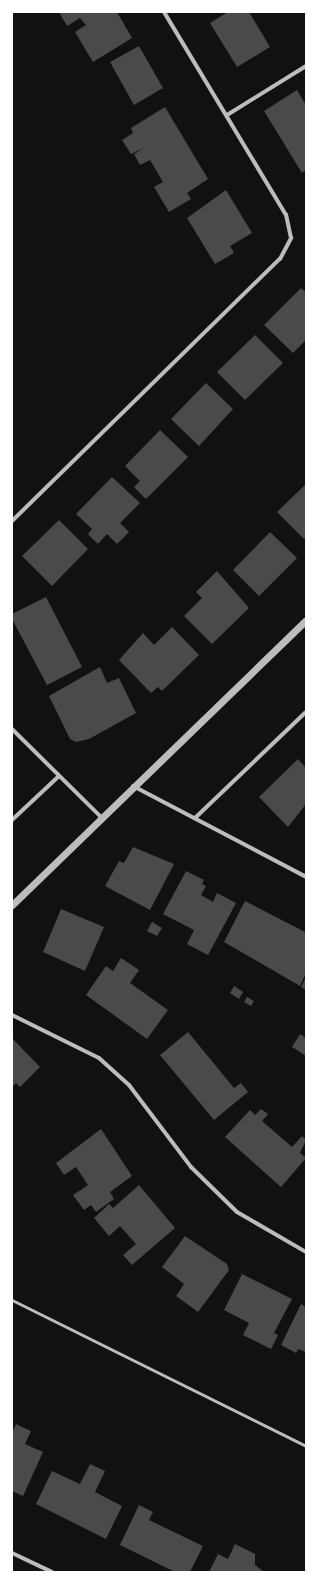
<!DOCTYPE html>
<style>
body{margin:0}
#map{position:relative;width:318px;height:1584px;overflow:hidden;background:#111;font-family:Rubik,sans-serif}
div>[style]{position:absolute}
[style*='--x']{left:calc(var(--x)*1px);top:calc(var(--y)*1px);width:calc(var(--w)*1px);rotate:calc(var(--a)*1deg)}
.building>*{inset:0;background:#4a4a4a}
.service>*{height:3px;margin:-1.5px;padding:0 1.5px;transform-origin:1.5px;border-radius:1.5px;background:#bcbcbc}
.minor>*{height:4px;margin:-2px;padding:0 2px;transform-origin:2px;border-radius:2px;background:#bcbcbc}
.tertiary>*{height:7px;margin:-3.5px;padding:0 3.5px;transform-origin:3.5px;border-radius:3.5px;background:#bcbcbc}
span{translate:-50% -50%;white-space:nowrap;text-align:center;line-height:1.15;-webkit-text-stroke:3.5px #fff;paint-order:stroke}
.frame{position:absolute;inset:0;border:13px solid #fff;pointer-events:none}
</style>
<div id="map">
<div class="building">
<div style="clip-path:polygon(59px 12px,117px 12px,132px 38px,93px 62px,75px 32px,86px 25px,80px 18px,67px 26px)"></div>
<div style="clip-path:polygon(228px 12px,249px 12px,270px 47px,237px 67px,210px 23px)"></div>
<div style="clip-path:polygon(139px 46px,163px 88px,134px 105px,110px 62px)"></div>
<div style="clip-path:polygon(297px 90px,306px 105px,306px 170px,302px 173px,264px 111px)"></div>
<div style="clip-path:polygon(165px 107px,208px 179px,187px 193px,191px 199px,169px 212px,154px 187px,163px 182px,153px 165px,150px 160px,140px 165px,134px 154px,144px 148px,131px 154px,122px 140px,133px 133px,131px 128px)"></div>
<div style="clip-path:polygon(226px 190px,252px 233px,230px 246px,234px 253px,215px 264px,187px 218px)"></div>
<div style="clip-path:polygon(301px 288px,306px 292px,306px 340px,293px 353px,264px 325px)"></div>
<div style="clip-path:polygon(255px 335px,283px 363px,245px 400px,217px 372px)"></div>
<div style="clip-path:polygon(206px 383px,233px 409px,199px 446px,171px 419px)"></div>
<div style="clip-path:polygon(160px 430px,188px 457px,146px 499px,134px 487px,140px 481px,125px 466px)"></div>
<div style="clip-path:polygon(112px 477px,140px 503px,120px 523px,129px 532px,117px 544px,107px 534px,98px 544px,88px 534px,92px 529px,76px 514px)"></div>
<div style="clip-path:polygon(306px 484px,306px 537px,304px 539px,277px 512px)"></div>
<div style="clip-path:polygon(59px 520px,88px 549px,52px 586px,22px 556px)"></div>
<div style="clip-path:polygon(270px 532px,297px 558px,259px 596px,233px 570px)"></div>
<div style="clip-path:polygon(217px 571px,249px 608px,212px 644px,184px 616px,202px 598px,196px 592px)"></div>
<div style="clip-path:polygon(46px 597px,82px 667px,47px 685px,12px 619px,12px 614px)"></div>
<div style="clip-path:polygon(172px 627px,199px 655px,162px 691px,158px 687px,151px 693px,119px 660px,143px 633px,154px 645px)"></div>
<div style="clip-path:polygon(100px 667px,107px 683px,119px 678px,136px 713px,89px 739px,76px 742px,70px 739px,49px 696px)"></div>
<div style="clip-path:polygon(298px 759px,306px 768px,306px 804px,288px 827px,259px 797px)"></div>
<div style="clip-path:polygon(133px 847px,174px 864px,150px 910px,105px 886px,119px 861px,124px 863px)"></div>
<div style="clip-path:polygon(186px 871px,204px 880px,202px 884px,206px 886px,201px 895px,213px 902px,217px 893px,236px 903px,208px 955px,187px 944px,194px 930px,163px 914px)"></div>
<div style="clip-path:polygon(245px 901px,305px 932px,306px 973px,300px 986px,224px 942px)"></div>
<div style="clip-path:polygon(61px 909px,104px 927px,85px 971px,43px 952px)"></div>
<div style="clip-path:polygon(152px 922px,162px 928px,157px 936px,147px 931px)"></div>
<div style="clip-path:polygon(121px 958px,139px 970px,130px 983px,168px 1010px,147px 1039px,86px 995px,106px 966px,113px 971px)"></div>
<div style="clip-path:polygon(306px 977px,306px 990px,301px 987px)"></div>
<div style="clip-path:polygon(234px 986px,243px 992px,239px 999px,230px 993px)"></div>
<div style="clip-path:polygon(247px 997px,254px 1001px,251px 1006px,244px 1002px)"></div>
<div style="clip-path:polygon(188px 1032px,234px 1088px,241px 1083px,248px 1092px,214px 1120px,160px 1055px)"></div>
<div style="clip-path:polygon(300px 1034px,306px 1038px,306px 1056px,292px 1047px)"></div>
<div style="clip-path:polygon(12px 1038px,40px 1067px,20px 1087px,16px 1083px,12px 1087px)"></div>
<div style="clip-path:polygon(261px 1109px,268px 1114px,262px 1121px,292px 1147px,302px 1136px,306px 1140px,300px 1153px,306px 1158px,281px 1187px,225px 1137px,250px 1110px,255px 1115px)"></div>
<div style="clip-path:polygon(101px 1129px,132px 1176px,110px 1192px,114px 1199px,96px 1212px,91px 1205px,84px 1210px,73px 1195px,88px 1185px,76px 1167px,64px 1175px,56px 1163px)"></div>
<div style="clip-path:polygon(139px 1185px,175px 1228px,132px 1265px,123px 1255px,136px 1244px,120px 1226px,109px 1236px,94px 1218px,109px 1204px,113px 1208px)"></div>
<div style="clip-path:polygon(185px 1236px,227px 1264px,229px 1270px,198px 1312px,176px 1296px,184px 1284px,162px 1267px)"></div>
<div style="clip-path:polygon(242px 1274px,292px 1299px,274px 1333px,278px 1335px,271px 1349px,243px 1335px,249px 1323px,224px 1310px)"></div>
<div style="clip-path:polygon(301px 1304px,306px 1307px,306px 1352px,298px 1349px,296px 1353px,281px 1345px)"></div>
<div style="clip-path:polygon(16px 1424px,31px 1431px,25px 1444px,43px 1452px,23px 1496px,12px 1491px,12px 1433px)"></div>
<div style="clip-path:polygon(90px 1464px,105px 1471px,95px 1492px,122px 1506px,106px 1539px,36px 1504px,52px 1471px,80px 1484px)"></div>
<div style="clip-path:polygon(139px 1505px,153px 1512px,149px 1520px,203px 1546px,190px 1572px,175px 1572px,120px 1545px)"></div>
<div style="clip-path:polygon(235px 1544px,255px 1554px,255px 1565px,264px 1572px,209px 1572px,218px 1554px,228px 1559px)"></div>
</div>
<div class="service">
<div style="--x:12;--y:1300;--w:328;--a:26.4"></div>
</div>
<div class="minor">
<div style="--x:227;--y:115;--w:93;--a:-31.8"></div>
<div style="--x:12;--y:521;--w:375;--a:-44.4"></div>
<div style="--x:280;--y:259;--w:24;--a:-62"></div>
<div style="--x:291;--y:238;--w:24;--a:-102"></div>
<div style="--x:286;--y:215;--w:237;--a:-121"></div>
<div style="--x:12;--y:729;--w:125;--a:44.7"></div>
<div style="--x:133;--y:786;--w:195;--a:27.7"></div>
<div style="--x:195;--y:818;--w:153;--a:-43.7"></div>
<div style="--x:12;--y:820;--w:64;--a:-43.1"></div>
<div style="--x:12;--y:1015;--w:97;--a:26.3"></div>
<div style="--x:99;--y:1058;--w:40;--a:42"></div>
<div style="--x:129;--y:1085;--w:103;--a:52.9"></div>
<div style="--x:191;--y:1167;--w:64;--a:44.4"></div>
<div style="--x:237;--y:1212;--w:80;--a:30.1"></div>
<div style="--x:12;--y:1553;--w:44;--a:25.4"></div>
</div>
<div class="tertiary">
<div style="--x:12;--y:905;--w:409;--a:-44.1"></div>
</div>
<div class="frame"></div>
</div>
